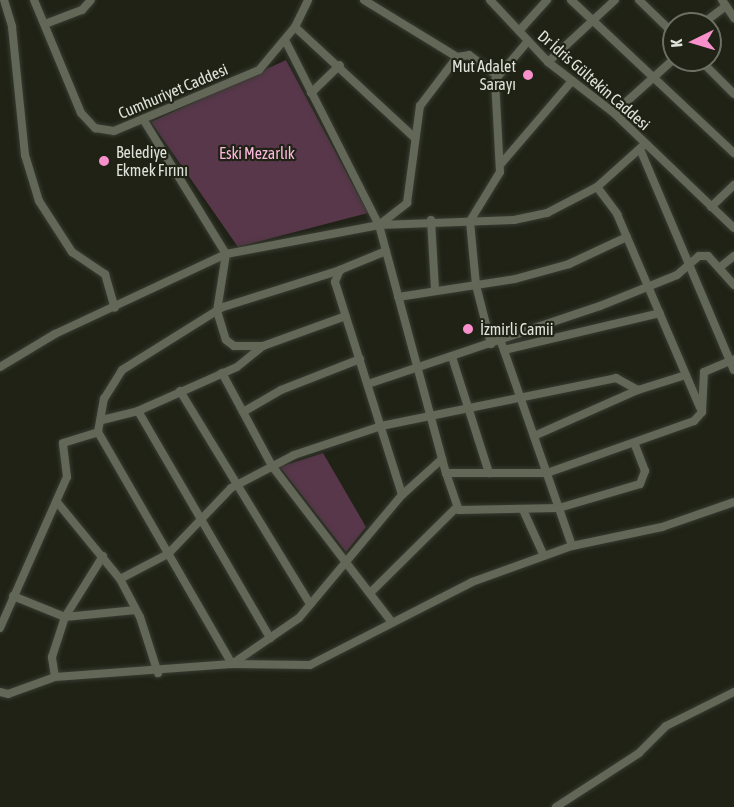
<!DOCTYPE html>
<meta charset="utf-8">
<style>
body{margin:0}
#map{position:relative;width:734px;height:807px;overflow:hidden;background:#1f2215;font-family:"Asap Condensed",sans-serif}
div>[style]{position:absolute}
[style*='--x']{left:calc(var(--x)*1px);top:calc(var(--y)*1px);width:calc(var(--w)*1px);rotate:calc(var(--a)*1deg)}
.green>*{inset:0;background:#58374a}
.roads{filter:drop-shadow(0 0 2px #383b32) drop-shadow(0 0 2px #383b32)}
.minor>*{height:8px;margin:-4px;padding:0 4px;transform-origin:4px;border-radius:4px;background:#636757}
.dots>*{width:16px;height:16px;translate:-50% -50%;box-sizing:border-box;border:3px solid #1f2215;border-radius:50%}
span{translate:-50% -50%;white-space:nowrap;text-align:center;line-height:1.15;-webkit-text-stroke:4.5px #1f2215;paint-order:stroke}
.poi-label{font-size:16px;color:#e0e3da}
.right{translate:-100% -50%;text-align:right}
.left{translate:0 -50%;text-align:left}
.street-label{font-size:16px;color:#e0e3da}
.park-label{font-size:16px;color:#fbb6dc}
.north{position:absolute;left:662px;top:12px;width:60px;height:60px;box-sizing:border-box;background:#1f2215;border:2px solid #6c6f64;border-radius:50%;rotate:265deg;font-size:16px;font-weight:700;line-height:24px;text-align:center;color:#e0e3da}
.north::after{content:'';display:block;margin:auto;width:21px;height:27px;background:#f890cc;clip-path:polygon(50% 0,100% 100%,50% 72%,0 100%)}
</style>
<div id="map">
<div class="green">
<div style="clip-path:polygon(286px 60px,368px 213px,238px 247px,151px 122px)"></div>
<div style="clip-path:polygon(323px 453px,366px 527px,346px 552px,280px 467px)"></div>
</div>
<div class="roads">
<div class="minor">
<div style="--x:4;--y:0;--w:28;--a:73"></div>
<div style="--x:12;--y:27;--w:129;--a:84.2"></div>
<div style="--x:25;--y:155;--w:48;--a:73.1"></div>
<div style="--x:39;--y:201;--w:61;--a:57.1"></div>
<div style="--x:72;--y:252;--w:40;--a:34"></div>
<div style="--x:105;--y:274;--w:35;--a:74"></div>
<div style="--x:34;--y:0;--w:122;--a:67.4"></div>
<div style="--x:81;--y:113;--w:21;--a:47"></div>
<div style="--x:95;--y:128;--w:19;--a:9"></div>
<div style="--x:114;--y:131;--w:157;--a:-22.8"></div>
<div style="--x:259;--y:70;--w:56;--a:-50.1"></div>
<div style="--x:295;--y:27;--w:30;--a:-64"></div>
<div style="--x:490;--y:0;--w:85;--a:46.9"></div>
<div style="--x:548;--y:62;--w:83;--a:37.7"></div>
<div style="--x:614;--y:113;--w:166;--a:43.8"></div>
<div style="--x:571;--y:0;--w:224;--a:43.2"></div>
<div style="--x:639;--y:0;--w:49;--a:44.2"></div>
<div style="--x:722;--y:0;--w:22;--a:56"></div>
<div style="--x:45;--y:24;--w:40;--a:-21"></div>
<div style="--x:82;--y:10;--w:13;--a:-48"></div>
<div style="--x:702;--y:24;--w:30;--a:-37"></div>
<div style="--x:295;--y:27;--w:163;--a:42.8"></div>
<div style="--x:519;--y:31;--w:42;--a:-47.9"></div>
<div style="--x:285;--y:40;--w:208;--a:63.1"></div>
<div style="--x:379;--y:225;--w:135;--a:-2.1"></div>
<div style="--x:514;--y:220;--w:34;--a:-12"></div>
<div style="--x:547;--y:213;--w:56;--a:-27.5"></div>
<div style="--x:597;--y:187;--w:64;--a:-41.9"></div>
<div style="--x:457;--y:57;--w:12;--a:-9"></div>
<div style="--x:469;--y:55;--w:36;--a:36"></div>
<div style="--x:700;--y:60;--w:48;--a:45"></div>
<div style="--x:548;--y:62;--w:91;--a:-42.8"></div>
<div style="--x:311;--y:93;--w:40;--a:-44"></div>
<div style="--x:614;--y:113;--w:81;--a:-42"></div>
<div style="--x:143;--y:119;--w:158;--a:58.4"></div>
<div style="--x:226;--y:254;--w:58;--a:99"></div>
<div style="--x:217;--y:311;--w:30;--a:73"></div>
<div style="--x:226;--y:340;--w:10;--a:37"></div>
<div style="--x:234;--y:346;--w:29;--a:0"></div>
<div style="--x:640;--y:149;--w:240;--a:67"></div>
<div style="--x:500;--y:165;--w:111;--a:-49.4"></div>
<div style="--x:597;--y:187;--w:34;--a:53"></div>
<div style="--x:617;--y:214;--w:211;--a:66.8"></div>
<div style="--x:711;--y:207;--w:32;--a:-44"></div>
<div style="--x:431;--y:220;--w:69;--a:86.7"></div>
<div style="--x:379;--y:225;--w:257;--a:74.9"></div>
<div style="--x:446;--y:473;--w:101;--a:0"></div>
<div style="--x:547;--y:473;--w:156;--a:-19.5"></div>
<div style="--x:694;--y:421;--w:12;--a:-48"></div>
<div style="--x:702;--y:412;--w:40;--a:-87.1"></div>
<div style="--x:704;--y:372;--w:33;--a:-23"></div>
<div style="--x:386;--y:251;--w:50;--a:157.6"></div>
<div style="--x:340;--y:270;--w:13;--a:113"></div>
<div style="--x:335;--y:282;--w:223;--a:72.5"></div>
<div style="--x:719;--y:268;--w:19;--a:-39"></div>
<div style="--x:398;--y:297;--w:118;--a:-8.7"></div>
<div style="--x:515;--y:279;--w:56;--a:-15.5"></div>
<div style="--x:569;--y:264;--w:64;--a:-25"></div>
<div style="--x:500;--y:339;--w:219;--a:70.8"></div>
<div style="--x:491;--y:344;--w:61;--a:-104.3"></div>
<div style="--x:476;--y:285;--w:64;--a:-95.4"></div>
<div style="--x:470;--y:221;--w:57;--a:-58.5"></div>
<div style="--x:500;--y:172;--w:92;--a:-93.1"></div>
<div style="--x:495;--y:80;--w:51;--a:-49.8"></div>
<div style="--x:504;--y:350;--w:160;--a:-13.3"></div>
<div style="--x:452;--y:357;--w:122;--a:72.3"></div>
<div style="--x:0;--y:367;--w:64;--a:-31"></div>
<div style="--x:55;--y:334;--w:189;--a:-25.1"></div>
<div style="--x:226;--y:254;--w:156;--a:-10.7"></div>
<div style="--x:379;--y:225;--w:36;--a:-38"></div>
<div style="--x:407;--y:203;--w:98;--a:-82.4"></div>
<div style="--x:420;--y:106;--w:61;--a:-52.9"></div>
<div style="--x:457;--y:57;--w:109;--a:-148.5"></div>
<div style="--x:222;--y:373;--w:106;--a:61.7"></div>
<div style="--x:272;--y:466;--w:195;--a:52.5"></div>
<div style="--x:368;--y:384;--w:245;--a:-18.6"></div>
<div style="--x:600;--y:306;--w:83;--a:-21.9"></div>
<div style="--x:677;--y:275;--w:29;--a:-41"></div>
<div style="--x:699;--y:256;--w:9;--a:0"></div>
<div style="--x:708;--y:256;--w:39;--a:48"></div>
<div style="--x:180;--y:391;--w:250;--a:58.6"></div>
<div style="--x:138;--y:411;--w:263;--a:59.8"></div>
<div style="--x:243;--y:412;--w:44;--a:-30.1"></div>
<div style="--x:281;--y:390;--w:85;--a:-21.4"></div>
<div style="--x:102;--y:420;--w:37;--a:-14"></div>
<div style="--x:138;--y:411;--w:108;--a:-24"></div>
<div style="--x:237;--y:367;--w:33;--a:-39"></div>
<div style="--x:263;--y:346;--w:88;--a:-19.9"></div>
<div style="--x:534;--y:436;--w:114;--a:-23.9"></div>
<div style="--x:446;--y:473;--w:39;--a:71"></div>
<div style="--x:459;--y:510;--w:100;--a:-1.1"></div>
<div style="--x:559;--y:508;--w:84;--a:-16.5"></div>
<div style="--x:640;--y:484;--w:14;--a:-69"></div>
<div style="--x:645;--y:471;--w:30;--a:-111"></div>
<div style="--x:57;--y:502;--w:99;--a:50.7"></div>
<div style="--x:120;--y:579;--w:43;--a:62.2"></div>
<div style="--x:140;--y:617;--w:59;--a:72.2"></div>
<div style="--x:524;--y:512;--w:48;--a:65.6"></div>
<div style="--x:120;--y:579;--w:54;--a:-27.5"></div>
<div style="--x:168;--y:554;--w:91;--a:-46.3"></div>
<div style="--x:231;--y:488;--w:71;--a:-27.6"></div>
<div style="--x:294;--y:455;--w:92;--a:-18.4"></div>
<div style="--x:381;--y:426;--w:240;--a:-11.5"></div>
<div style="--x:616;--y:378;--w:25;--a:29"></div>
<div style="--x:638;--y:390;--w:50;--a:-17.4"></div>
<div style="--x:370;--y:593;--w:122;--a:-44.7"></div>
<div style="--x:13;--y:596;--w:56;--a:22"></div>
<div style="--x:65;--y:617;--w:72;--a:-58.1"></div>
<div style="--x:0;--y:628;--w:165;--a:-66.1"></div>
<div style="--x:67;--y:477;--w:34;--a:-97"></div>
<div style="--x:63;--y:443;--w:37;--a:-17"></div>
<div style="--x:232;--y:664;--w:268;--a:-120"></div>
<div style="--x:98;--y:432;--w:34;--a:-80"></div>
<div style="--x:104;--y:399;--w:34;--a:-58"></div>
<div style="--x:122;--y:370;--w:119;--a:-32"></div>
<div style="--x:223;--y:307;--w:123;--a:-17.5"></div>
<div style="--x:232;--y:664;--w:81;--a:-34.5"></div>
<div style="--x:299;--y:618;--w:160;--a:-50.1"></div>
<div style="--x:402;--y:495;--w:54;--a:-42"></div>
<div style="--x:55;--y:677;--w:20;--a:-99"></div>
<div style="--x:52;--y:657;--w:42;--a:-72"></div>
<div style="--x:65;--y:617;--w:71;--a:-5.6"></div>
<div style="--x:0;--y:692;--w:8;--a:14"></div>
<div style="--x:8;--y:694;--w:50;--a:-19.9"></div>
<div style="--x:55;--y:677;--w:177;--a:-4.2"></div>
<div style="--x:232;--y:664;--w:78;--a:0.7"></div>
<div style="--x:310;--y:665;--w:182;--a:-27.1"></div>
<div style="--x:472;--y:582;--w:106;--a:-19.8"></div>
<div style="--x:572;--y:546;--w:92;--a:-11.9"></div>
<div style="--x:662;--y:527;--w:76;--a:-19.1"></div>
<div style="--x:556;--y:807;--w:99;--a:-33"></div>
<div style="--x:639;--y:753;--w:38;--a:-45"></div>
<div style="--x:666;--y:726;--w:76;--a:-26.6"></div>
</div>
</div>
<div class="dots">
<div style="left:528px;top:75px;background:#f890cc"></div>
<div style="left:104px;top:161px;background:#f890cc"></div>
<div style="left:468px;top:329px;background:#f890cc"></div>
</div>
<div class="poi-label">
<span class="right" style="left:516px;top:75px">Mut Adalet<br>Sarayı</span>
<span class="left" style="left:116px;top:161px">Belediye<br>Ekmek Fırını</span>
<span class="left" style="left:480px;top:329px">İzmirli Camii</span>
</div>
<div class="street-label">
<span style="left:594px;top:80px;rotate:41deg">Dr İdris Gültekin Caddesi</span>
<span style="left:173px;top:91px;rotate:-23deg">Cumhuriyet Caddesi</span>
</div>
<div class="park-label">
<span style="left:257px;top:153px">Eski Mezarlık</span>
</div>
<div class="north">K</div>
</div>
